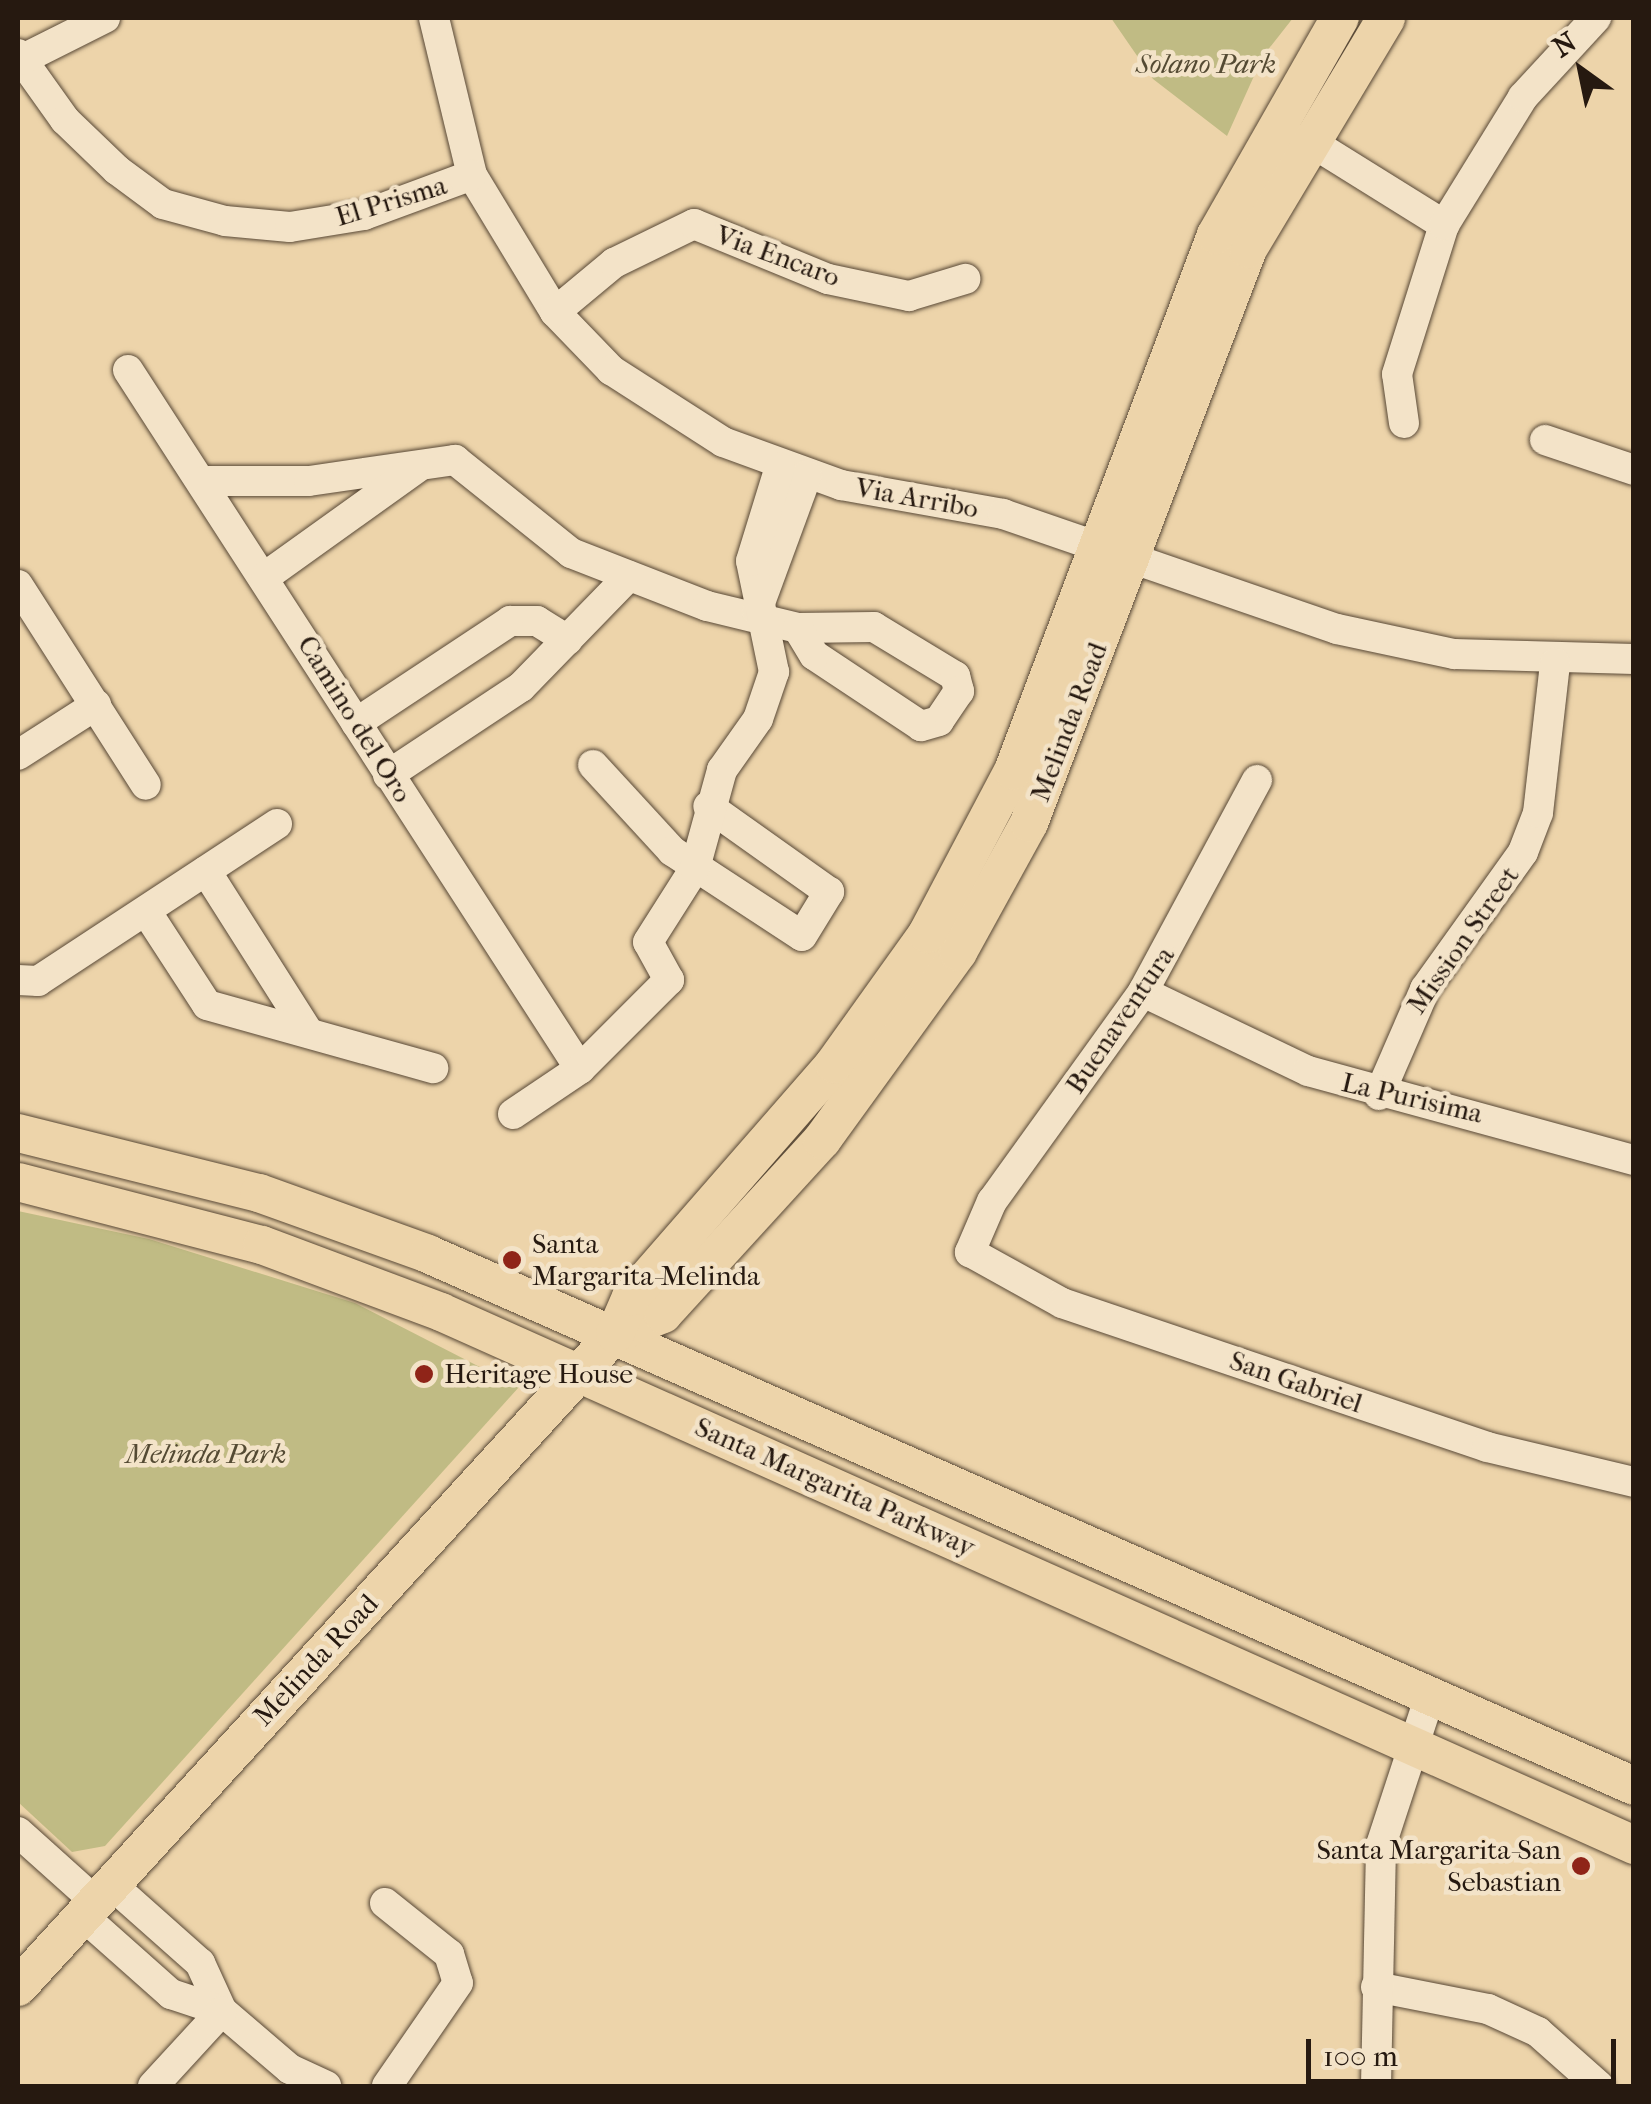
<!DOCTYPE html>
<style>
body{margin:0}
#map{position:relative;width:1651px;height:2104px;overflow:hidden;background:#edd4aa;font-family:"IM FELL French Canon",serif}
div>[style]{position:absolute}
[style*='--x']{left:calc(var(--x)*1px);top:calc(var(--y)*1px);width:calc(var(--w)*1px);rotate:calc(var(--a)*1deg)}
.green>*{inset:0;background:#c0bb84}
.roads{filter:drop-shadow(0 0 2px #584836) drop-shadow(0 0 2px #584836)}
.minor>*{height:30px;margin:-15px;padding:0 15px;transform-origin:15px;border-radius:15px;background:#f3e3c8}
.major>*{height:38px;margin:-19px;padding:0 19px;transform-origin:19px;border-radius:19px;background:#edd4aa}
.dots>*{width:28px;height:28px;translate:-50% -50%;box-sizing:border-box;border:5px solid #f3e3c8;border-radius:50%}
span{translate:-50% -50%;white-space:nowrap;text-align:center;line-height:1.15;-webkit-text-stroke:9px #f3e3c8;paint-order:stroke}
.park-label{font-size:28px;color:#544a33;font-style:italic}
.street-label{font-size:28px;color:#261910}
.poi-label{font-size:28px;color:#261910}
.left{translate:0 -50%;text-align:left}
.right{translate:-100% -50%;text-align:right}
.frame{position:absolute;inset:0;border:20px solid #261910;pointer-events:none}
.north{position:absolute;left:1531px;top:20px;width:100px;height:100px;-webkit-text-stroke:8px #f3e3c8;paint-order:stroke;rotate:327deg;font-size:28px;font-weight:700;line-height:40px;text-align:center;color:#261910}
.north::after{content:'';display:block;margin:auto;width:35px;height:45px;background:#261910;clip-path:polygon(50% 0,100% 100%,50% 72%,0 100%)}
.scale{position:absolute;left:1306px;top:2039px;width:310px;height:45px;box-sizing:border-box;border:5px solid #261910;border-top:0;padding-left:12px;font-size:30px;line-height:35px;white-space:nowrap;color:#261910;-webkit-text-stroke:8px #f3e3c8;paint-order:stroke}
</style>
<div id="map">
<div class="green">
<div style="clip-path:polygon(1111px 18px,1293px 18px,1263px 56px,1227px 136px,1153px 79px)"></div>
<div style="clip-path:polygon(18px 1211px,149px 1239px,355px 1303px,519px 1387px,105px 1846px,72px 1852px,18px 1802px)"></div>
</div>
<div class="roads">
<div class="minor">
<div style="--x:434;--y:18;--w:162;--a:76.4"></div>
<div style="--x:472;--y:175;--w:160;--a:58.8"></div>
<div style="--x:555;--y:312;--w:81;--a:46"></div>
<div style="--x:611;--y:370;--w:133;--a:32.7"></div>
<div style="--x:723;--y:442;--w:126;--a:20"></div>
<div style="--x:841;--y:485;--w:165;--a:10.1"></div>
<div style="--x:1003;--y:514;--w:353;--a:19"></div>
<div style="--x:1337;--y:629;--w:120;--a:12.1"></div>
<div style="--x:1454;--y:654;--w:180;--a:1.6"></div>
<div style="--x:18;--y:54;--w:81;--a:54.5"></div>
<div style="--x:65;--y:120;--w:72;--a:43.9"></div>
<div style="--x:117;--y:170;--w:57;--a:36.5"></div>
<div style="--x:163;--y:204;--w:64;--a:15.3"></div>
<div style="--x:225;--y:221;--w:65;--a:5.3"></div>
<div style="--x:290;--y:227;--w:75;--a:-9.2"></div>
<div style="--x:364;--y:215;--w:115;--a:-20.3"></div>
<div style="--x:21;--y:60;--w:94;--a:-26.6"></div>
<div style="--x:1306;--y:139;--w:163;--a:31.9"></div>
<div style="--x:555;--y:312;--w:77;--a:-39.7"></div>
<div style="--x:614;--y:263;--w:89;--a:-26"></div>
<div style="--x:694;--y:224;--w:145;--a:22.3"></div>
<div style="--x:828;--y:279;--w:83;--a:11.9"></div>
<div style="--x:909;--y:296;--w:59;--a:-16.9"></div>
<div style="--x:128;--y:370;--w:832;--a:57.11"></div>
<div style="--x:1404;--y:423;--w:49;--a:-98.1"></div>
<div style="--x:1397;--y:374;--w:156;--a:-72.5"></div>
<div style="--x:1444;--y:225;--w:150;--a:-58.3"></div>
<div style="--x:1523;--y:97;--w:108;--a:-47.3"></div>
<div style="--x:1545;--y:440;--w:94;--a:18.6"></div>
<div style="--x:205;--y:481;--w:104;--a:0"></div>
<div style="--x:309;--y:481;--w:148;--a:-8.2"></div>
<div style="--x:455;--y:460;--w:149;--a:38.7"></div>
<div style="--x:571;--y:553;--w:146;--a:21.3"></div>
<div style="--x:707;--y:606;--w:94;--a:13.6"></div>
<div style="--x:798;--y:628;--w:76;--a:-0.8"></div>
<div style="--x:874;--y:627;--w:95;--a:31.2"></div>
<div style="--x:955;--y:676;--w:16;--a:75"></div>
<div style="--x:959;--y:691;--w:36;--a:124"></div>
<div style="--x:939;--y:721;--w:19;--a:164"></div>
<div style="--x:921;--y:726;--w:128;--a:-146.4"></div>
<div style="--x:814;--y:655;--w:31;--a:-121"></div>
<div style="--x:266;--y:576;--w:186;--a:-35.6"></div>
<div style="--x:18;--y:585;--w:237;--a:57.4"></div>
<div style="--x:757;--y:611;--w:145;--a:-69.8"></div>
<div style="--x:356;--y:723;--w:185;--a:-33.5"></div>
<div style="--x:510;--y:621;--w:27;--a:0"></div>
<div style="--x:537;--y:621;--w:36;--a:32"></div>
<div style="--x:18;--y:755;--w:93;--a:-32.7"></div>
<div style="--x:593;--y:765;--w:117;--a:47.4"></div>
<div style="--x:672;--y:851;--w:155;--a:33.2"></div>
<div style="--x:802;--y:936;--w:52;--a:-58.5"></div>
<div style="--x:829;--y:892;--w:148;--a:-144.6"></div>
<div style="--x:388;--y:775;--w:159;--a:-33.5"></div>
<div style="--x:521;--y:687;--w:155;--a:-45.8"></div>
<div style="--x:1257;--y:780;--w:241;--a:118.3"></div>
<div style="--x:1143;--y:992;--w:258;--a:125.8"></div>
<div style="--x:992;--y:1201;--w:56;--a:113.3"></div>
<div style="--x:970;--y:1252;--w:105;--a:29"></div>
<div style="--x:1062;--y:1303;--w:449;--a:18.7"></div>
<div style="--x:1487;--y:1447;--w:151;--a:13.4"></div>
<div style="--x:206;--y:871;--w:191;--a:57.6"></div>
<div style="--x:146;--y:911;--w:112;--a:57"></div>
<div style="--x:207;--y:1005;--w:235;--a:15.6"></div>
<div style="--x:18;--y:980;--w:20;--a:3"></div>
<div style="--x:38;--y:981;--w:286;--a:-33.3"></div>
<div style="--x:1143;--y:992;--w:183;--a:25.6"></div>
<div style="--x:1308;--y:1071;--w:338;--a:15.3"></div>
<div style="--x:1379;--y:1095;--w:116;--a:-66.5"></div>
<div style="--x:1425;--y:989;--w:168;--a:-54.4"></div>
<div style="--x:1523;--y:852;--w:42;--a:-69"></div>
<div style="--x:1538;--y:813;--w:151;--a:-83.5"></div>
<div style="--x:513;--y:1114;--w:81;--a:-33.9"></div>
<div style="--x:580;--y:1069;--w:126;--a:-45"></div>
<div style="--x:669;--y:980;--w:43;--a:-118.9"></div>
<div style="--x:648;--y:942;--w:88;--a:-57.6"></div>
<div style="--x:695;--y:868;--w:102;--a:-74.6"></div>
<div style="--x:722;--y:770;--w:62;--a:-54.8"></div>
<div style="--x:758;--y:719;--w:50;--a:-71.2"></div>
<div style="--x:774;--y:672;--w:113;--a:-101.7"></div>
<div style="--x:751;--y:561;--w:98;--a:-72.9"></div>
<div style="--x:18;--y:1832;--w:105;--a:41.9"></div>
<div style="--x:112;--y:1885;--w:118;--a:41.6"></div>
<div style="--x:200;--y:1963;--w:53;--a:65.4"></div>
<div style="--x:385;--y:1903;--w:82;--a:38.6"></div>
<div style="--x:449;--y:1954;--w:30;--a:73"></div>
<div style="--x:458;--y:1983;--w:125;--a:124.6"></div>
<div style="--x:83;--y:1916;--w:118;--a:41.6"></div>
<div style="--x:171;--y:1994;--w:54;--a:18.4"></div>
<div style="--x:222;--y:2011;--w:89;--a:40.5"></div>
<div style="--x:290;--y:2069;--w:40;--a:25"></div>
<div style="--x:1376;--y:1987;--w:114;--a:11.1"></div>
<div style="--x:1488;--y:2009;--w:55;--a:24.7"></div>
<div style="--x:1538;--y:2032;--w:81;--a:41.5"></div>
<div style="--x:153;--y:2086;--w:102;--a:-47.4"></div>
<div style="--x:1376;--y:2086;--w:241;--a:-88.8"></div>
<div style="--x:1381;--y:1845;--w:151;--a:-71.8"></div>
</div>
<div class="major">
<div style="--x:18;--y:1133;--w:248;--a:14"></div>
<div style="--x:259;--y:1193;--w:180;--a:19.8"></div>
<div style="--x:428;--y:1254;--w:1318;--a:23.8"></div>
<div style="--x:18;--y:1182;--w:252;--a:14.5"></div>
<div style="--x:262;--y:1245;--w:191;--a:20.5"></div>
<div style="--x:441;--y:1312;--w:1307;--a:24.07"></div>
<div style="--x:615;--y:1334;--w:52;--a:-22.6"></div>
<div style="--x:663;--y:1314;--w:236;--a:-47.6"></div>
<div style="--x:822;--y:1140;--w:232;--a:-54.1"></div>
<div style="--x:958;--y:952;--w:147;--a:-61.2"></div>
<div style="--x:1029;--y:823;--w:614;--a:-69.12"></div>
<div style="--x:1248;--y:249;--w:269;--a:-59.1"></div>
<div style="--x:18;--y:1987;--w:885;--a:-47.57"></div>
<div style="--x:615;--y:1334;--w:40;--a:-66.6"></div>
<div style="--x:631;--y:1297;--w:309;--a:-48.9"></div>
<div style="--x:834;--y:1064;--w:160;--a:-54.4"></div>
<div style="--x:927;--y:934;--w:184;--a:-62.2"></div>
<div style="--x:1013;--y:771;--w:573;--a:-69.26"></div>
<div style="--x:1216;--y:235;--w:250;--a:-60.3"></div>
</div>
</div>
<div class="dots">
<div style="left:512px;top:1260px;background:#8f2418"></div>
<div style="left:424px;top:1374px;background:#8f2418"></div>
<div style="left:1581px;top:1866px;background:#8f2418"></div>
</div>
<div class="park-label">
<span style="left:1206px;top:64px">Solano Park</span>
<span style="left:206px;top:1454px">Melinda Park</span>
</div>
<div class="street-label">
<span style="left:391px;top:201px;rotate:-17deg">El Prisma</span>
<span style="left:778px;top:256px;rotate:20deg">Via Encaro</span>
<span style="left:917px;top:498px;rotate:10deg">Via Arribo</span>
<span style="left:355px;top:719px;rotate:58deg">Camino del Oro</span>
<span style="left:1069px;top:722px;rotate:-69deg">Melinda Road</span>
<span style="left:1463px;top:940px;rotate:-55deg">Mission Street</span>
<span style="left:1120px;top:1020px;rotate:-56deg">Buenaventura</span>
<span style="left:1412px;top:1098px;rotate:13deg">La Purisima</span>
<span style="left:1296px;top:1382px;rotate:19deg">San Gabriel</span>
<span style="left:835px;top:1487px;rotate:24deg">Santa Margarita Parkway</span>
<span style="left:316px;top:1660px;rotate:-47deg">Melinda Road</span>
</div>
<div class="poi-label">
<span class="left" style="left:532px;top:1260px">Santa<br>Margarita-Melinda</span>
<span class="left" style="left:444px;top:1374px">Heritage House</span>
<span class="right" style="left:1561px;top:1866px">Santa Margarita-San<br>Sebastian</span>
</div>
<div class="frame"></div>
<div class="north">N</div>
<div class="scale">100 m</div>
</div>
